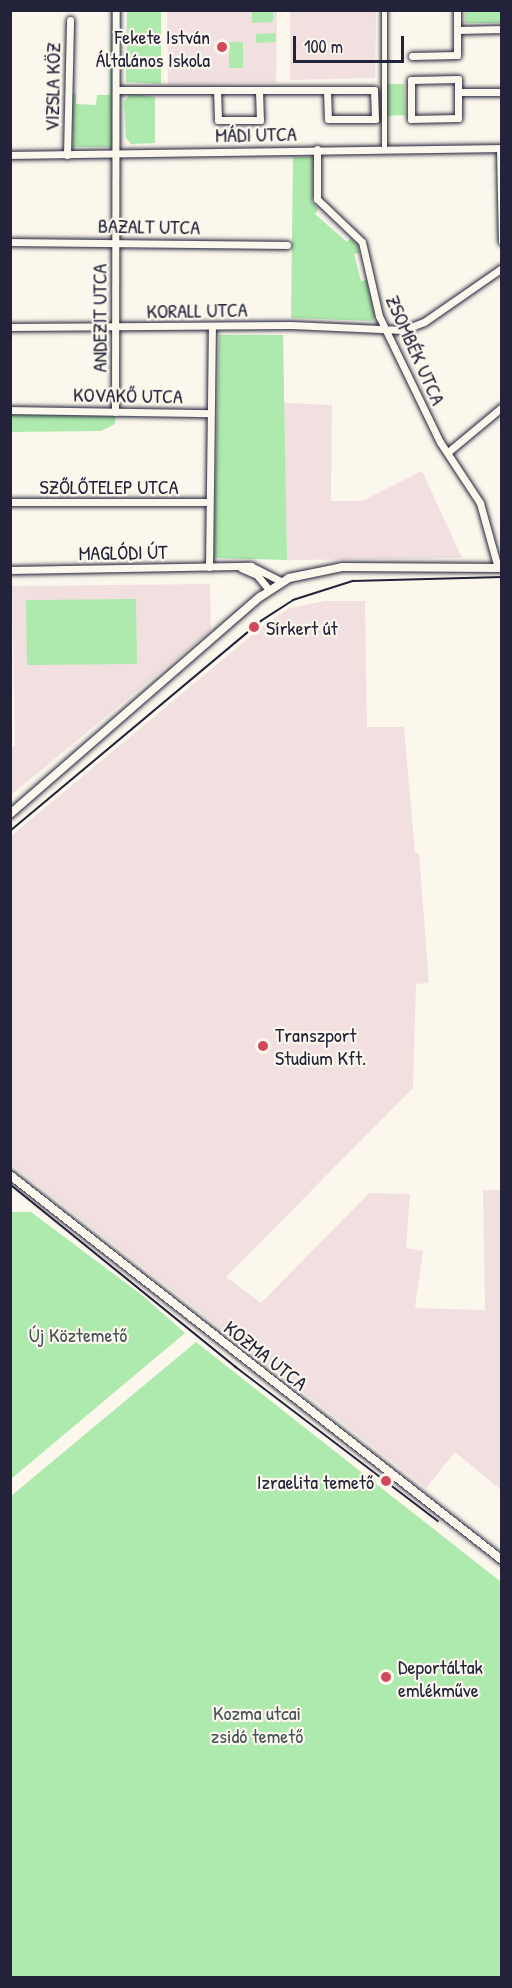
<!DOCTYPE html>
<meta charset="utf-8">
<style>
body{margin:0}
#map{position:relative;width:512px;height:1988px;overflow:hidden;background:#fbf7ec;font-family:"Patrick Hand",sans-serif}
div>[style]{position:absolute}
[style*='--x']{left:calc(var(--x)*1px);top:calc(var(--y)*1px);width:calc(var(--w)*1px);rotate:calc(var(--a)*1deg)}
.built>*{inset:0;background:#f2e0e0}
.green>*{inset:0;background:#aee9ad}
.roads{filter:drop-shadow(0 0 2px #22223b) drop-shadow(0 0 2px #22223b)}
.pedestrian>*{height:5px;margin:-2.5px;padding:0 2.5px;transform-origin:2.5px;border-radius:2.5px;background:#fbf7ec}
.minor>*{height:7px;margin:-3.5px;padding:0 3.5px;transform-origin:3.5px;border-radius:3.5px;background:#fbf7ec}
.tertiary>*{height:8px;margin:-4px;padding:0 4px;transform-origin:4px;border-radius:4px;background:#fbf7ec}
.tram>*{height:1.5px;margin:-0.75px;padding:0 0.75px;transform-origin:0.75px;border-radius:0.75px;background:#22223b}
.dots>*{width:16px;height:16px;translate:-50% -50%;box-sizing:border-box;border:3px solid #fbf7ec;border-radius:50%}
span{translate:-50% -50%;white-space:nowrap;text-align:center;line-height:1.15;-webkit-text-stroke:4.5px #fbf7ec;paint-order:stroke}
.poi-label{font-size:20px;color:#22223b}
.right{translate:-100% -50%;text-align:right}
.left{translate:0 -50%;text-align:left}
.street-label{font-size:20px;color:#22223b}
.park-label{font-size:20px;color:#455458}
.frame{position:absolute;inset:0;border:12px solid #22223b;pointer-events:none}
.scale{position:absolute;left:293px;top:36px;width:111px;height:27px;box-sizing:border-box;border:3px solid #22223b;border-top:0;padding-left:8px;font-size:18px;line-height:21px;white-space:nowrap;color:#22223b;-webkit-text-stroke:4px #fbf7ec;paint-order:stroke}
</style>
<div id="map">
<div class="built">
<div style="clip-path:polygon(167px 11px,277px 11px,276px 83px,168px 84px)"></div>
<div style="clip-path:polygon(290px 11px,376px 11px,375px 78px,290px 80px)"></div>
<div style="clip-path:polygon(284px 403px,332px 405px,331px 501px,362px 501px,422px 471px,462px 558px,287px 560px)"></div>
<div style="clip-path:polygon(210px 584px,211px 630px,11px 795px,11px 746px,15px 746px,12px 586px)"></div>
<div style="clip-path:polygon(325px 601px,365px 601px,367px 727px,404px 727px,415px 853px,419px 853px,429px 983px,416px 984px,413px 1088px,226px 1277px,261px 1303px,369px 1193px,410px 1194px,406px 1248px,423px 1251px,415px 1308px,485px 1310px,483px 1190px,501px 1190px,501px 1490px,455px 1452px,426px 1488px,11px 1164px,11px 836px,263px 626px,290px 608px)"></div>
</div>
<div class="green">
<div style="clip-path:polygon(127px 11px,161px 11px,161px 84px,126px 82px)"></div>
<div style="clip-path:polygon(252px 11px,273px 11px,273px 22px,252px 23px)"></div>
<div style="clip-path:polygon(465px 11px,501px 11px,501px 23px,465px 23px)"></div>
<div style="clip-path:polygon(111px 13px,115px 13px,114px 147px,73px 147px,72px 93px,76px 93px,76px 104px,96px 105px,97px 95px,110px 95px)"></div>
<div style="clip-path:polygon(276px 33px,276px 42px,256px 43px,256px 34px)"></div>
<div style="clip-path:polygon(229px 42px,243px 42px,243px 68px,229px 68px)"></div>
<div style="clip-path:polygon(387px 84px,404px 84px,405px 115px,387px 116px)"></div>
<div style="clip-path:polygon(130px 94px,155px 97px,155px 143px,131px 144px,126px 138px,124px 102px)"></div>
<div style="clip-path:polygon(293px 157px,313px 157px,312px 202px,318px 209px,315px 214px,347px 242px,351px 238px,357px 244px,360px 253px,354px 254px,361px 281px,367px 280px,375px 317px,372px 321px,291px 318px)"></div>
<div style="clip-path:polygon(219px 335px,283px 335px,287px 560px,214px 558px)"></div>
<div style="clip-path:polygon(11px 414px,115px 416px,115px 424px,101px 431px,11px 432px)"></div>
<div style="clip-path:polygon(136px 599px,137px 664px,27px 665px,26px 600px)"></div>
<div style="clip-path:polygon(11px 1212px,31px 1212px,143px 1296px,185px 1333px,11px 1479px)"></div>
<div style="clip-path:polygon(196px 1342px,501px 1582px,501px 1977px,11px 1977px,11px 1496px)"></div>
</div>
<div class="roads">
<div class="pedestrian">
<div style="--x:384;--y:10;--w:139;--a:90"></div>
</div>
<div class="minor">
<div style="--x:457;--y:10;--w:20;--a:90"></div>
<div style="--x:412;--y:56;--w:45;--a:-1.3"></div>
<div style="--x:457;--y:55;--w:25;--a:-90"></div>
<div style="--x:457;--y:30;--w:45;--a:-1.3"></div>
<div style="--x:116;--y:90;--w:258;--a:0"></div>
<div style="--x:374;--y:90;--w:29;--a:88"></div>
<div style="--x:375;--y:119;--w:47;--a:180"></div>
<div style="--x:328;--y:119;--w:29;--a:-92"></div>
<div style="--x:217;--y:90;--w:30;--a:88"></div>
<div style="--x:218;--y:120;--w:42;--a:0"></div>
<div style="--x:260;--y:120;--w:30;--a:-92"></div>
<div style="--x:458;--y:92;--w:13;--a:-90"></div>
<div style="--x:458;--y:79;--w:47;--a:178.8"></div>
<div style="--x:411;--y:80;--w:39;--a:90"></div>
<div style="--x:411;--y:119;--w:47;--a:-1.2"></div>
<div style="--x:458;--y:118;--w:26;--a:-90"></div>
<div style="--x:458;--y:92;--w:44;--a:0"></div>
<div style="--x:500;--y:148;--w:93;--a:88.8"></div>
<div style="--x:317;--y:149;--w:50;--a:90"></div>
<div style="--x:317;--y:199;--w:62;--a:43.7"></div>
<div style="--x:362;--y:242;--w:76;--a:77.1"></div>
<div style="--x:379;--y:316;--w:140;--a:64.2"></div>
<div style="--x:440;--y:442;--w:73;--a:56.7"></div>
<div style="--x:480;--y:503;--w:67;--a:74.5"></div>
<div style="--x:10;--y:155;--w:492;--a:-0.8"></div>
<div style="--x:67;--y:155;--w:135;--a:-88.7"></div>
<div style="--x:10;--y:242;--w:277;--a:0.6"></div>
<div style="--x:10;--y:327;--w:281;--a:-0.4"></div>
<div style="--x:291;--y:325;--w:112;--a:2.6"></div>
<div style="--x:403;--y:330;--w:22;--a:-21"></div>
<div style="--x:424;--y:322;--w:95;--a:-34.7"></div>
<div style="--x:10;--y:410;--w:200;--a:0.9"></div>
<div style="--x:115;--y:412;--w:402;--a:-89.9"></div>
<div style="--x:448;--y:452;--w:70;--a:-39.8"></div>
<div style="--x:10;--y:502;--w:198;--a:0"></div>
<div style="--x:209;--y:567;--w:240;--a:-89.3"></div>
<div style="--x:241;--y:568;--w:17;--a:24"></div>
<div style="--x:257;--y:575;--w:19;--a:51"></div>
<div style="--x:10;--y:570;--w:241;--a:-1"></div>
<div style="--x:251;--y:566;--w:35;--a:27"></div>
</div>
<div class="tertiary">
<div style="--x:10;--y:814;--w:331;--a:-41"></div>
<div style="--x:260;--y:597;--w:35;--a:-33"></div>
<div style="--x:289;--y:578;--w:54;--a:-11.7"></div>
<div style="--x:342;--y:567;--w:160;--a:0.4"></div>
<div style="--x:10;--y:1175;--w:625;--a:38.04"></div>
</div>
</div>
<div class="tram">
<div style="--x:10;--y:831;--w:327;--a:-39.9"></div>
<div style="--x:261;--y:621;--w:38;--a:-33"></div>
<div style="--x:293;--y:600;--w:63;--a:-17.6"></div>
<div style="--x:353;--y:581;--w:149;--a:-1.5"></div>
<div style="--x:10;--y:1184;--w:291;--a:39"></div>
<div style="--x:236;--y:1367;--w:254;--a:37.3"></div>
</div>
<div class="dots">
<div style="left:222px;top:47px;background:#d1495b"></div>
<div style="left:254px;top:627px;background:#d1495b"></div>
<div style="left:263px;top:1046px;background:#d1495b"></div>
<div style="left:386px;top:1481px;background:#d1495b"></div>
<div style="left:386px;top:1677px;background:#d1495b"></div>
</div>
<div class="poi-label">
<span class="right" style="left:210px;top:48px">Fekete István<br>Általános Iskola</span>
<span class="left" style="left:266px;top:627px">Sírkert út</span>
<span class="left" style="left:275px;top:1046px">Transzport<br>Studium Kft.</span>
<span class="right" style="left:374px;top:1481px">Izraelita temető</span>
<span class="left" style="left:398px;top:1678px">Deportáltak<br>emlékműve</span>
</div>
<div class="street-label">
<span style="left:52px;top:87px;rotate:-89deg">VIZSLA KÖZ</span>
<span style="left:256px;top:134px;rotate:-1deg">MÁDI UTCA</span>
<span style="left:149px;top:226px;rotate:1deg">BAZALT UTCA</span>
<span style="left:197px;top:310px;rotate:-1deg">KORALL UTCA</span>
<span style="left:99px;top:318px;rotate:-90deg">ANDEZIT UTCA</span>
<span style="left:416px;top:350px;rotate:66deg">ZSOMBÉK UTCA</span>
<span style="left:128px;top:395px;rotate:1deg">KOVAKŐ UTCA</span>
<span style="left:109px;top:486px">SZŐLŐTELEP UTCA</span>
<span style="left:123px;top:552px;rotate:-1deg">MAGLÓDI ÚT</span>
<span style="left:266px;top:1355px;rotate:38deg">KOZMA UTCA</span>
</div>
<div class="park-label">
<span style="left:78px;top:1334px">Új Köztemető</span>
<span style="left:257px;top:1724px">Kozma utcai<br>zsidó temető</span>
</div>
<div class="frame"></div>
<div class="scale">100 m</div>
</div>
